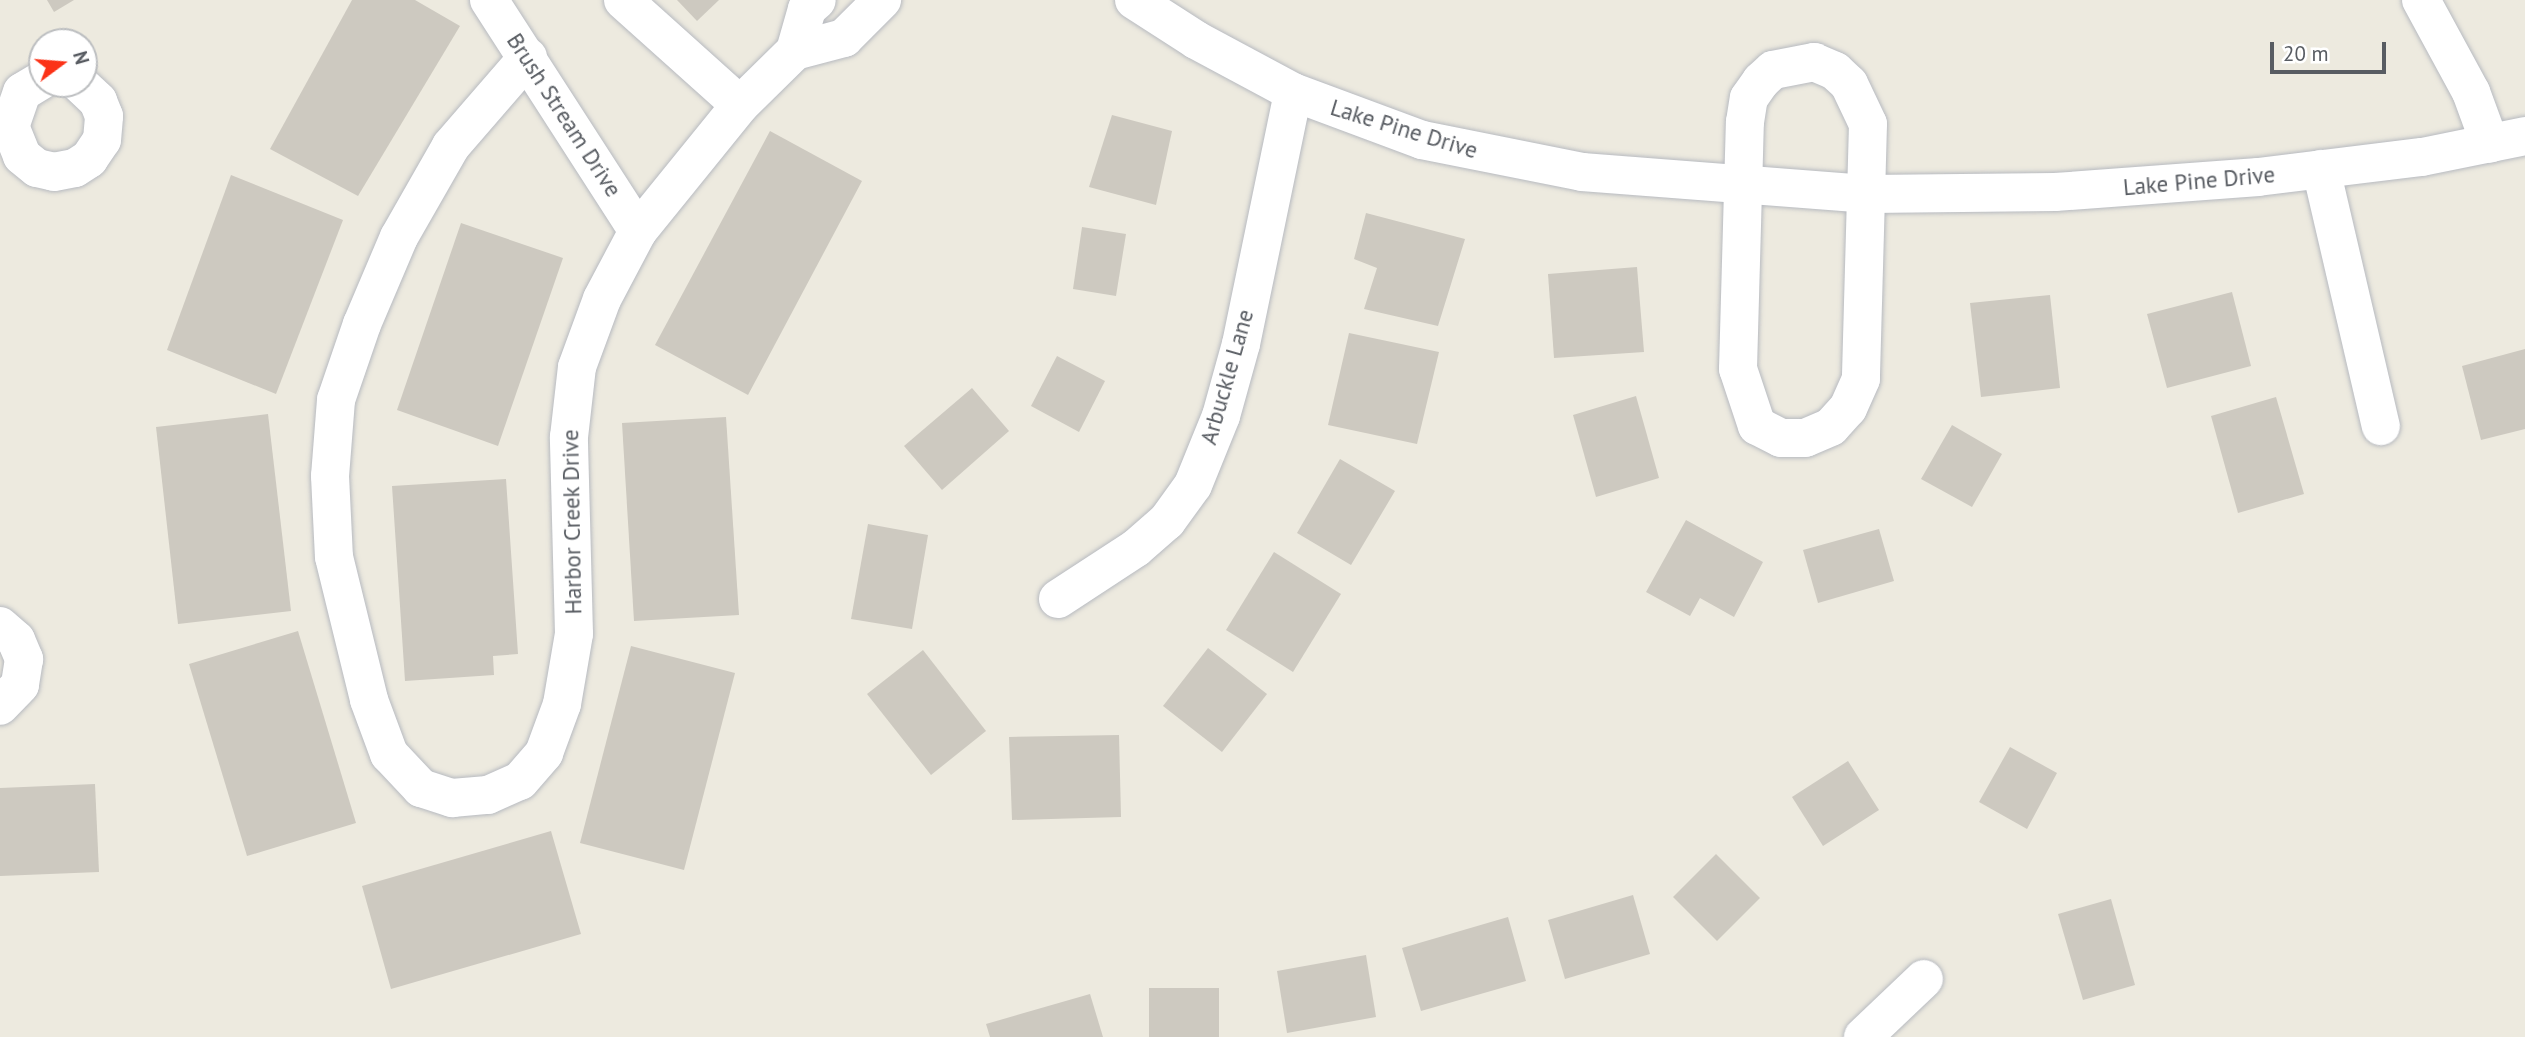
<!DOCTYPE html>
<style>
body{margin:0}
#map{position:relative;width:2525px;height:1037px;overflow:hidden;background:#edeadf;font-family:"PT Sans",sans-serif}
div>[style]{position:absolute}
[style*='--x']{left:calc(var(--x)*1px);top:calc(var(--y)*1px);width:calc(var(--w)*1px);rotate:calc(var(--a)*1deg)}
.building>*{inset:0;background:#cdc9c0}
.roads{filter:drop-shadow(0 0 2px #b7bac0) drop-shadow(0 0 2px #b7bac0)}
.minor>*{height:38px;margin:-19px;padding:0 19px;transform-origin:19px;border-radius:19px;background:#fff}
span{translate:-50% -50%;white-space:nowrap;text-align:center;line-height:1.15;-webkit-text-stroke:5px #fff;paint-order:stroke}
.street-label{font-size:23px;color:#585c62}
.north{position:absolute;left:28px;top:28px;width:70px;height:70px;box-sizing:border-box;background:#fff;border:2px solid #bcbec0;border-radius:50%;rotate:74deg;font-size:19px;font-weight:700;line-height:28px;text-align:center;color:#585c62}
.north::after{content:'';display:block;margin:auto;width:24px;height:32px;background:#fb3217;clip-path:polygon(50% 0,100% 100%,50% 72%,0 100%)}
.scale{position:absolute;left:2270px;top:42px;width:116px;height:32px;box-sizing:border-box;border:4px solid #585c62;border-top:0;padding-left:9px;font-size:21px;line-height:24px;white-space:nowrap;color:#585c62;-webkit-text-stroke:5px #fff;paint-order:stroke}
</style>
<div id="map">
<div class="building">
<div style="clip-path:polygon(47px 0,74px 0,54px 12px)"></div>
<div style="clip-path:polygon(352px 0,415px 0,460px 26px,358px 196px,270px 149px)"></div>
<div style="clip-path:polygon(677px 0,719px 0,697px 21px)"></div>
<div style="clip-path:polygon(1112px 115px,1172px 131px,1156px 205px,1089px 187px)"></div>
<div style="clip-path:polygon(770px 131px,862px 181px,748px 395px,655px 345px)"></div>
<div style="clip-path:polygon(231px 175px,343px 220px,276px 394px,167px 350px)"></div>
<div style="clip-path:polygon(1366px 213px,1465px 239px,1438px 326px,1364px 309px,1377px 268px,1354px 259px)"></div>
<div style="clip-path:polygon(461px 223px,563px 258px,498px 446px,397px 410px)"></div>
<div style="clip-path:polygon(1082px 227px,1126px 234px,1116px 296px,1073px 289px)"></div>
<div style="clip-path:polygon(1637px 267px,1644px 352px,1554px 358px,1548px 274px)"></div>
<div style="clip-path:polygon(2232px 292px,2251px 366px,2167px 388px,2147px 314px)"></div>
<div style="clip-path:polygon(2050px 295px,2060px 388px,1981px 397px,1970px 303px)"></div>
<div style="clip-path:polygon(1349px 333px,1439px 352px,1417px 444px,1328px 425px)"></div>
<div style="clip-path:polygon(2525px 349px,2525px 429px,2481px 440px,2462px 366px)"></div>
<div style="clip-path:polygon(1057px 356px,1105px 381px,1079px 432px,1031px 406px)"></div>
<div style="clip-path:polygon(972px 388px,1009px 431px,942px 490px,904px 446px)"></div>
<div style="clip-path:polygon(1636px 396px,1659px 478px,1596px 497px,1573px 415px)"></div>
<div style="clip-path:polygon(2276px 397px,2304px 494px,2238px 513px,2211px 416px)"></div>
<div style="clip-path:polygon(268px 414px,291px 611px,178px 624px,156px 427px)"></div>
<div style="clip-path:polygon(726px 417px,739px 615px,634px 621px,622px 423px)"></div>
<div style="clip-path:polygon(1952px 425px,2002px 454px,1972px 507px,1921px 479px)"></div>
<div style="clip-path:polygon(1340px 459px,1395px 491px,1351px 565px,1297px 533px)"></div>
<div style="clip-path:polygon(506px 479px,518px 654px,493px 656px,494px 675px,405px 681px,392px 486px)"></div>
<div style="clip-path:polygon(1686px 520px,1763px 562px,1734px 617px,1700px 598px,1690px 616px,1646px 592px)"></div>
<div style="clip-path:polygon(868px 524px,928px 535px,912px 629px,851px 619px)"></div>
<div style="clip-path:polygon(1879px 529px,1894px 581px,1818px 603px,1803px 550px)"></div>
<div style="clip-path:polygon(1274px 552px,1341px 594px,1293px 672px,1226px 630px)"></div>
<div style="clip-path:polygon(298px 631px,356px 823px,247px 856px,189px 664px)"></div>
<div style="clip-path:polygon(631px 646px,735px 673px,684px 870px,580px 843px)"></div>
<div style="clip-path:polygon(1208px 648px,1267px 694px,1222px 752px,1163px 706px)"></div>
<div style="clip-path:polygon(923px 650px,986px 731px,931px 775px,867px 694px)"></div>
<div style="clip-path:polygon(1119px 735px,1121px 817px,1012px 820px,1009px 737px)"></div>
<div style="clip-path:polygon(2010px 747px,2057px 773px,2027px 829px,1979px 802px)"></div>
<div style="clip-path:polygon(1848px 761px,1879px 810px,1823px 846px,1792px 797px)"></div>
<div style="clip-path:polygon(95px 784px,99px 872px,0 876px,0 788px)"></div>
<div style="clip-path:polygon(551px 831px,581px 934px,391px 989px,362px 886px)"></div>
<div style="clip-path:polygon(1716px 854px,1760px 898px,1717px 941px,1673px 897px)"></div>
<div style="clip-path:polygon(1633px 895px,1650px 954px,1565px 979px,1548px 920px)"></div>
<div style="clip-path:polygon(2111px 899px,2135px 985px,2083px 1000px,2058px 914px)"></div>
<div style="clip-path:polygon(1508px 917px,1526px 981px,1421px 1011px,1402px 948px)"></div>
<div style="clip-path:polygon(1366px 955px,1376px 1017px,1287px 1033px,1277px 971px)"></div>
<div style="clip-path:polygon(1149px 988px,1219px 988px,1219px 1037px,1149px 1037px)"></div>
<div style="clip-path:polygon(1090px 994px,1103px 1037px,990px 1037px,986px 1024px)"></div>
</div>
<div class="roads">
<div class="minor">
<div style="--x:489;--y:0;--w:275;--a:57.2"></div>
<div style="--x:623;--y:0;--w:157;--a:41.9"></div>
<div style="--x:1134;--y:0;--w:74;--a:32.8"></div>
<div style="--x:1196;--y:40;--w:110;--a:28.2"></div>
<div style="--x:1293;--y:92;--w:138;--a:20.4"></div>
<div style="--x:1422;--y:140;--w:163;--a:11.3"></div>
<div style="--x:1582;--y:172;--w:288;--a:4.4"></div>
<div style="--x:1869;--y:194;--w:186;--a:-0.6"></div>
<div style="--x:2055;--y:192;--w:204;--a:-4.2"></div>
<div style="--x:2258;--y:177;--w:165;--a:-7"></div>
<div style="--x:2422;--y:157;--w:105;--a:-11.5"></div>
<div style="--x:2421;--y:0;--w:105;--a:61.5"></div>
<div style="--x:2471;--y:92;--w:55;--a:69.9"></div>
<div style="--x:795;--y:51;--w:44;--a:-74.1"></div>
<div style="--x:807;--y:9;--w:13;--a:-42"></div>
<div style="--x:528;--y:57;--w:118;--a:130.9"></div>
<div style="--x:451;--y:146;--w:105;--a:119.7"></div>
<div style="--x:399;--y:237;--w:95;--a:113"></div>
<div style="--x:362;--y:324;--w:80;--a:108.9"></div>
<div style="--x:336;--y:400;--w:76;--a:94.5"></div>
<div style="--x:330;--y:476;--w:81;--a:87.2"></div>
<div style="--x:334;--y:557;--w:147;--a:76.2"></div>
<div style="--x:369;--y:700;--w:58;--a:69.7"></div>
<div style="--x:389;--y:754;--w:47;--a:46.7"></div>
<div style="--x:421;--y:788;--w:33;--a:18"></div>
<div style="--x:452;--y:798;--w:36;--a:-5"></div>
<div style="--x:488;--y:795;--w:35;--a:-24"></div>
<div style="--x:520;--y:781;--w:37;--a:-49"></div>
<div style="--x:544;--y:753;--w:52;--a:-69.8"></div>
<div style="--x:562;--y:704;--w:71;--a:-80.3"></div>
<div style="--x:574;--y:634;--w:197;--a:-91.5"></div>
<div style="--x:569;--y:437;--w:70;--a:-83.5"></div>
<div style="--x:577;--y:367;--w:72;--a:-69.8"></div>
<div style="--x:602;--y:299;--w:77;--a:-62.1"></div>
<div style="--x:638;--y:231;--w:162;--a:-51"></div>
<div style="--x:740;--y:105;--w:77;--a:-44.5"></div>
<div style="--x:795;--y:51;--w:51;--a:-14.9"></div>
<div style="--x:844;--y:38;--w:54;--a:-45"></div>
<div style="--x:1814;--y:62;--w:23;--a:23"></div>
<div style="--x:1835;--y:71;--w:19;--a:43"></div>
<div style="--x:1849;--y:84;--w:44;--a:64.6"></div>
<div style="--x:1868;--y:124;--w:255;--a:91.6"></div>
<div style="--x:1861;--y:379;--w:32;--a:114"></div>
<div style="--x:1848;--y:408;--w:25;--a:132"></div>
<div style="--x:1831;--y:427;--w:28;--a:157"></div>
<div style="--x:1805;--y:438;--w:24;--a:180"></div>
<div style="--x:1781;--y:438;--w:27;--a:-153"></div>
<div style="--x:1757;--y:426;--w:60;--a:-108.4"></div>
<div style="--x:1738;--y:369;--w:247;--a:-88.4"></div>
<div style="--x:1745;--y:122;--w:24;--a:-81"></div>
<div style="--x:1749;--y:98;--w:21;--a:-55"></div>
<div style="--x:1761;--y:81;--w:16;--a:-43"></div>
<div style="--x:1773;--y:70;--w:42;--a:-11"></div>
<div style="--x:42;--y:80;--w:23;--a:149"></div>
<div style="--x:22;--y:92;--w:36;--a:109"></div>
<div style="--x:10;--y:126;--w:32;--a:68"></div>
<div style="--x:22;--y:156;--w:19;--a:39"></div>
<div style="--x:37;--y:168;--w:17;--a:13"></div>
<div style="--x:54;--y:172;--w:21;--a:-11"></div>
<div style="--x:75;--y:168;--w:17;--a:-33"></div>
<div style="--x:89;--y:159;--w:23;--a:-56"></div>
<div style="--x:102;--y:140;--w:24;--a:-85"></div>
<div style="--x:104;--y:116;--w:16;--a:-112"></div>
<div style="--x:98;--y:101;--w:25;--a:-137"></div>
<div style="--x:2321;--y:169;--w:264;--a:76.9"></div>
<div style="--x:1058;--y:599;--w:93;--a:-33.2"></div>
<div style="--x:1136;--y:548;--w:41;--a:-41.1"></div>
<div style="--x:1167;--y:521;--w:44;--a:-54.2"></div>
<div style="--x:1193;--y:485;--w:74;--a:-67.9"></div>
<div style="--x:1221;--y:416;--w:75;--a:-74.5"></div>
<div style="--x:1241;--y:344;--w:257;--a:-78.3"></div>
<div style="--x:0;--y:626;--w:21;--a:41"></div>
<div style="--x:16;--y:640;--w:21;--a:67"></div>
<div style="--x:24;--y:659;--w:26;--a:99"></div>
<div style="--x:20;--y:685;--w:29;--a:134"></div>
<div style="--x:1863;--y:1037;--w:84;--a:-43.6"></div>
</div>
</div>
<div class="street-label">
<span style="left:564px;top:115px;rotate:57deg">Brush Stream Drive</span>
<span style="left:1404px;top:129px;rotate:17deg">Lake Pine Drive</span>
<span style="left:2199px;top:181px;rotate:-5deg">Lake Pine Drive</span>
<span style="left:1227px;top:377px;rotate:-74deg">Arbuckle Lane</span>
<span style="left:572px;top:522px;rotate:-91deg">Harbor Creek Drive</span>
</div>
<div class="north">N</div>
<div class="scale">20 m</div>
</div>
